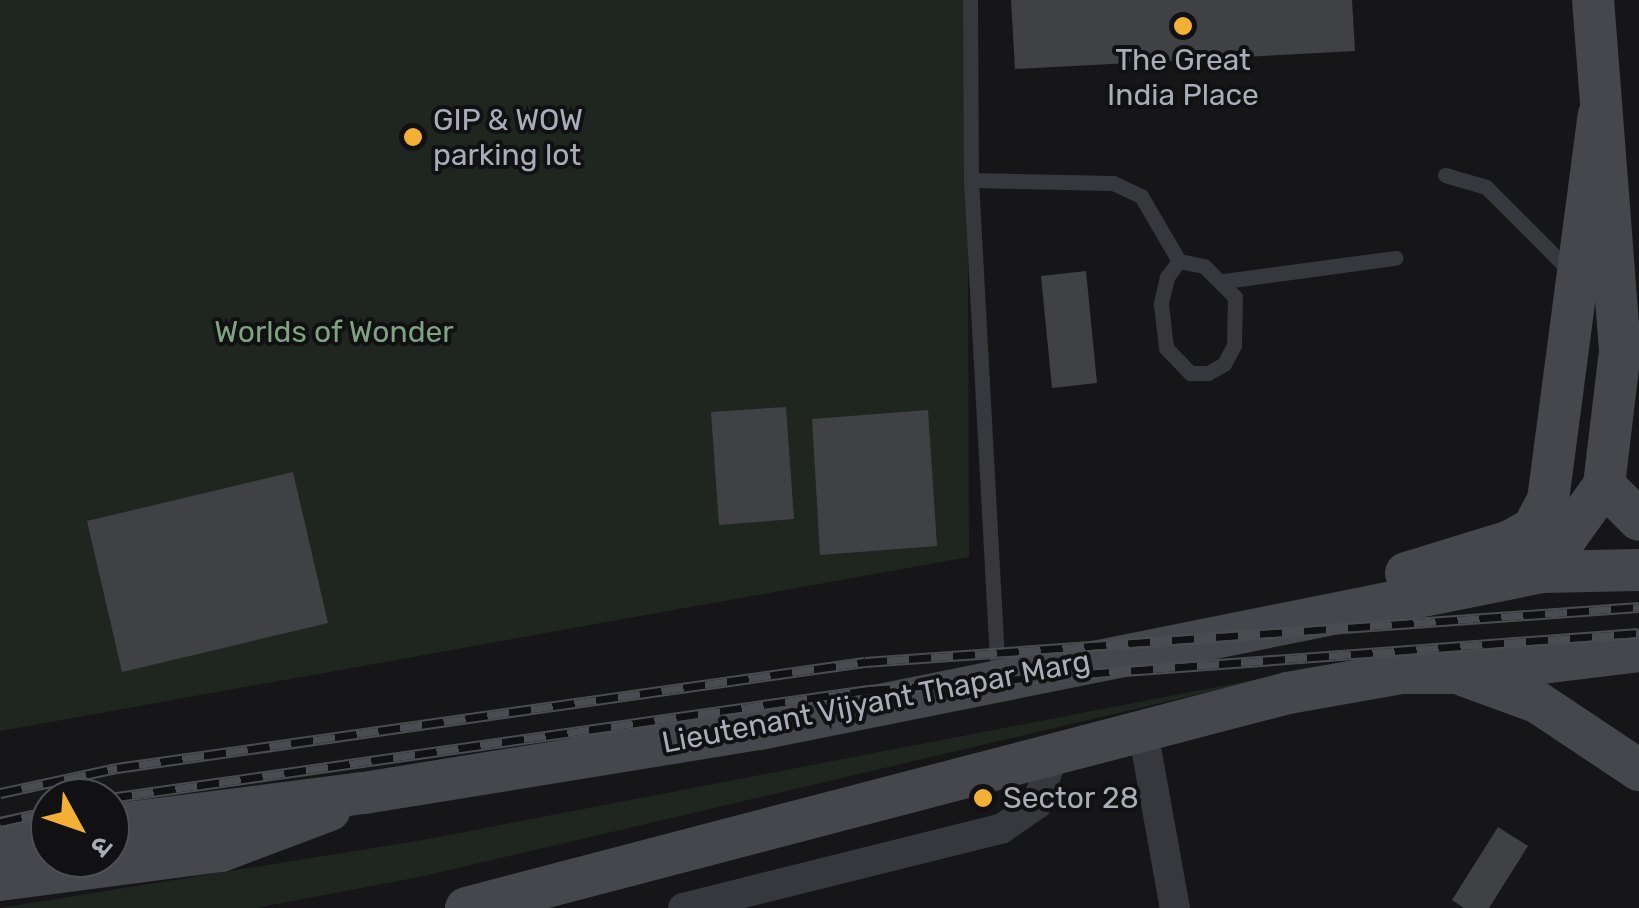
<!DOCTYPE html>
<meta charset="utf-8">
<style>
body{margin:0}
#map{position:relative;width:1639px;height:908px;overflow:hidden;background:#161618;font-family:Rubik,"Noto Sans Devanagari",sans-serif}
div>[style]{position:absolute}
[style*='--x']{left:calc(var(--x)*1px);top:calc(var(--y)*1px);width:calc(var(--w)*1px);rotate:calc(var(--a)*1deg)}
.green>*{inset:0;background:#1e261f}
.building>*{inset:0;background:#404145}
.lane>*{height:15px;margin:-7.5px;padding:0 7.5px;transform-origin:7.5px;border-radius:7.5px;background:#37383d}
.street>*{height:30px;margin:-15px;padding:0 15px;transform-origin:15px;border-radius:15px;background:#37383d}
.secondary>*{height:42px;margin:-21px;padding:0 21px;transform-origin:21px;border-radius:21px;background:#45474d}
.rail>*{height:11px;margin-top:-5.5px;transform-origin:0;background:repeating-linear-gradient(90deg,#111113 0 22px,#4a4c52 0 44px);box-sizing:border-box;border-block:2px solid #4a4c52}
.dots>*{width:28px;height:28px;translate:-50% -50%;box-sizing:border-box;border:5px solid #111113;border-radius:50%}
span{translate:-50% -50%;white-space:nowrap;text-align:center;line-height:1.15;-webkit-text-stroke:8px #111113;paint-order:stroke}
.poi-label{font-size:30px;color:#a8adb8}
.left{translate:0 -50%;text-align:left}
.park-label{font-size:30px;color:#7fa381}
.street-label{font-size:30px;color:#a8adb8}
.north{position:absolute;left:30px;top:778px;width:100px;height:100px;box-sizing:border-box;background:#111113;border:2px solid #4d4f55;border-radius:50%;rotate:130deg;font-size:28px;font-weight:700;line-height:40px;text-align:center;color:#a8adb8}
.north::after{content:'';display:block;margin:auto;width:35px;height:45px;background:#f2b134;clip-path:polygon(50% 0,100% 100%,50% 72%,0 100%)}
</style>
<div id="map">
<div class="green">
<div style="clip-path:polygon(0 0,967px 0,969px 557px,0 731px)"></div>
<div style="clip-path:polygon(1289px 673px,424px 876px,256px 908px,0 908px,423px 840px)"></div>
</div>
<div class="building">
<div style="clip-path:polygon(1011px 0,1352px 0,1355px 51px,1015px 69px)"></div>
<div style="clip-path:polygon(1086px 271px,1097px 383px,1052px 388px,1041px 276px)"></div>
<div style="clip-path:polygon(786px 407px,794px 519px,719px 525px,711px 412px)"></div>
<div style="clip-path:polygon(928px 410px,937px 546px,820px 555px,812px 419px)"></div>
<div style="clip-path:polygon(293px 472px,328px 623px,122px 672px,87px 521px)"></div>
<div style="clip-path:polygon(1498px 827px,1528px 846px,1489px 908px,1464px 908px,1452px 900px)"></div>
</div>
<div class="lane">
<div style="--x:970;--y:0;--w:180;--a:89.7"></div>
<div style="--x:971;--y:180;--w:498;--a:86.9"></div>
<div style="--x:1445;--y:175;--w:43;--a:16.3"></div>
<div style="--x:1486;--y:187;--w:120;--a:45"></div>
<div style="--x:971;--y:180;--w:142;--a:1.2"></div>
<div style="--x:1113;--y:183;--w:31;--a:25"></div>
<div style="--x:1141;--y:196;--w:75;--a:59.7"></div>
<div style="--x:1179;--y:261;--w:20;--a:127"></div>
<div style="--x:1167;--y:277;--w:28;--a:103"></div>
<div style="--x:1161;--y:304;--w:44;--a:83.5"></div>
<div style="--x:1166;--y:348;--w:35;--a:46"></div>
<div style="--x:1190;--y:373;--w:18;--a:0"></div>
<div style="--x:1208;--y:373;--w:18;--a:-29"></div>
<div style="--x:1224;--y:364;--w:21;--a:-62"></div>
<div style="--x:1234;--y:345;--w:48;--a:-88.8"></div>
<div style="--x:1235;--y:297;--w:44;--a:-135"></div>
<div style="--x:1204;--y:266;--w:25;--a:-169"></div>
<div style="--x:1224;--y:281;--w:173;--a:-7.7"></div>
</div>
<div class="street">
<div style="--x:1143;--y:731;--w:180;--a:79.8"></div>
<div style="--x:683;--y:908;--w:328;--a:-14"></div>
<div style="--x:1001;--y:829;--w:44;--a:-34.8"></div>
<div style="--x:1037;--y:804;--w:52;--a:-72.3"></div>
</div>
<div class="secondary">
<div style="--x:1604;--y:485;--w:49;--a:45"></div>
<div style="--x:1542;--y:572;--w:107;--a:-54.5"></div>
<div style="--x:1604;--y:485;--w:136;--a:-83.2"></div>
<div style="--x:1620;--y:350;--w:351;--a:-94.4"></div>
<div style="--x:1406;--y:573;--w:109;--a:-17.1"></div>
<div style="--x:1510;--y:541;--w:26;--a:-29"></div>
<div style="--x:1533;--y:528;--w:32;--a:-62"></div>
<div style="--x:1548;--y:500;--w:388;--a:-82.5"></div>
<div style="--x:1465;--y:676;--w:77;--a:19.9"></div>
<div style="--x:1537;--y:702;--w:123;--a:33.7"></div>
<div style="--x:110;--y:825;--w:256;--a:-7.2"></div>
<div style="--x:364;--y:793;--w:401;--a:-9.2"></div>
<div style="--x:760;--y:729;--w:798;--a:-11.35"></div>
<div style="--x:1542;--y:572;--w:97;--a:-1.2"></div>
<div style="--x:0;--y:839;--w:50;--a:-6.8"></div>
<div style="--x:0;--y:880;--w:223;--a:-7.5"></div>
<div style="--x:221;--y:851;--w:116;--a:-20.6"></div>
<div style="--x:466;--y:908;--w:850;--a:-14.66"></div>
<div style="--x:1288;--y:693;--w:115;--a:-10"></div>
<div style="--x:1401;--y:673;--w:57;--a:0"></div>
<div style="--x:1458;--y:673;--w:182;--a:-6.9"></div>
</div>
<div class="rail">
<div style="--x:0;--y:793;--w:120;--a:-12.1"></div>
<div style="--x:117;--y:768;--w:755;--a:-8.07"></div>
<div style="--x:865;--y:662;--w:776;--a:-4.06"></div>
<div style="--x:110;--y:798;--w:766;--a:-8.11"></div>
<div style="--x:868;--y:690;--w:773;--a:-4.23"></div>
<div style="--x:0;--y:822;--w:51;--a:-12.4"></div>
</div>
<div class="dots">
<div style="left:1183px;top:26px;background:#f2b134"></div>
<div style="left:413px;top:137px;background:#f2b134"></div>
<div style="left:983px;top:798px;background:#f2b134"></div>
</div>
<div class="poi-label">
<span style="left:1183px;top:77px">The Great<br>India Place</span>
<span class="left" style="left:433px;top:137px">GIP &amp; WOW<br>parking lot</span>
<span class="left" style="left:1003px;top:798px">Sector 28</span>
</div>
<div class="park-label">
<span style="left:334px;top:332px">Worlds of Wonder</span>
</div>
<div class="street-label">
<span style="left:876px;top:702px;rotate:-11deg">Lieutenant Vijyant Thapar Marg</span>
</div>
<div class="north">उ</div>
</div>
